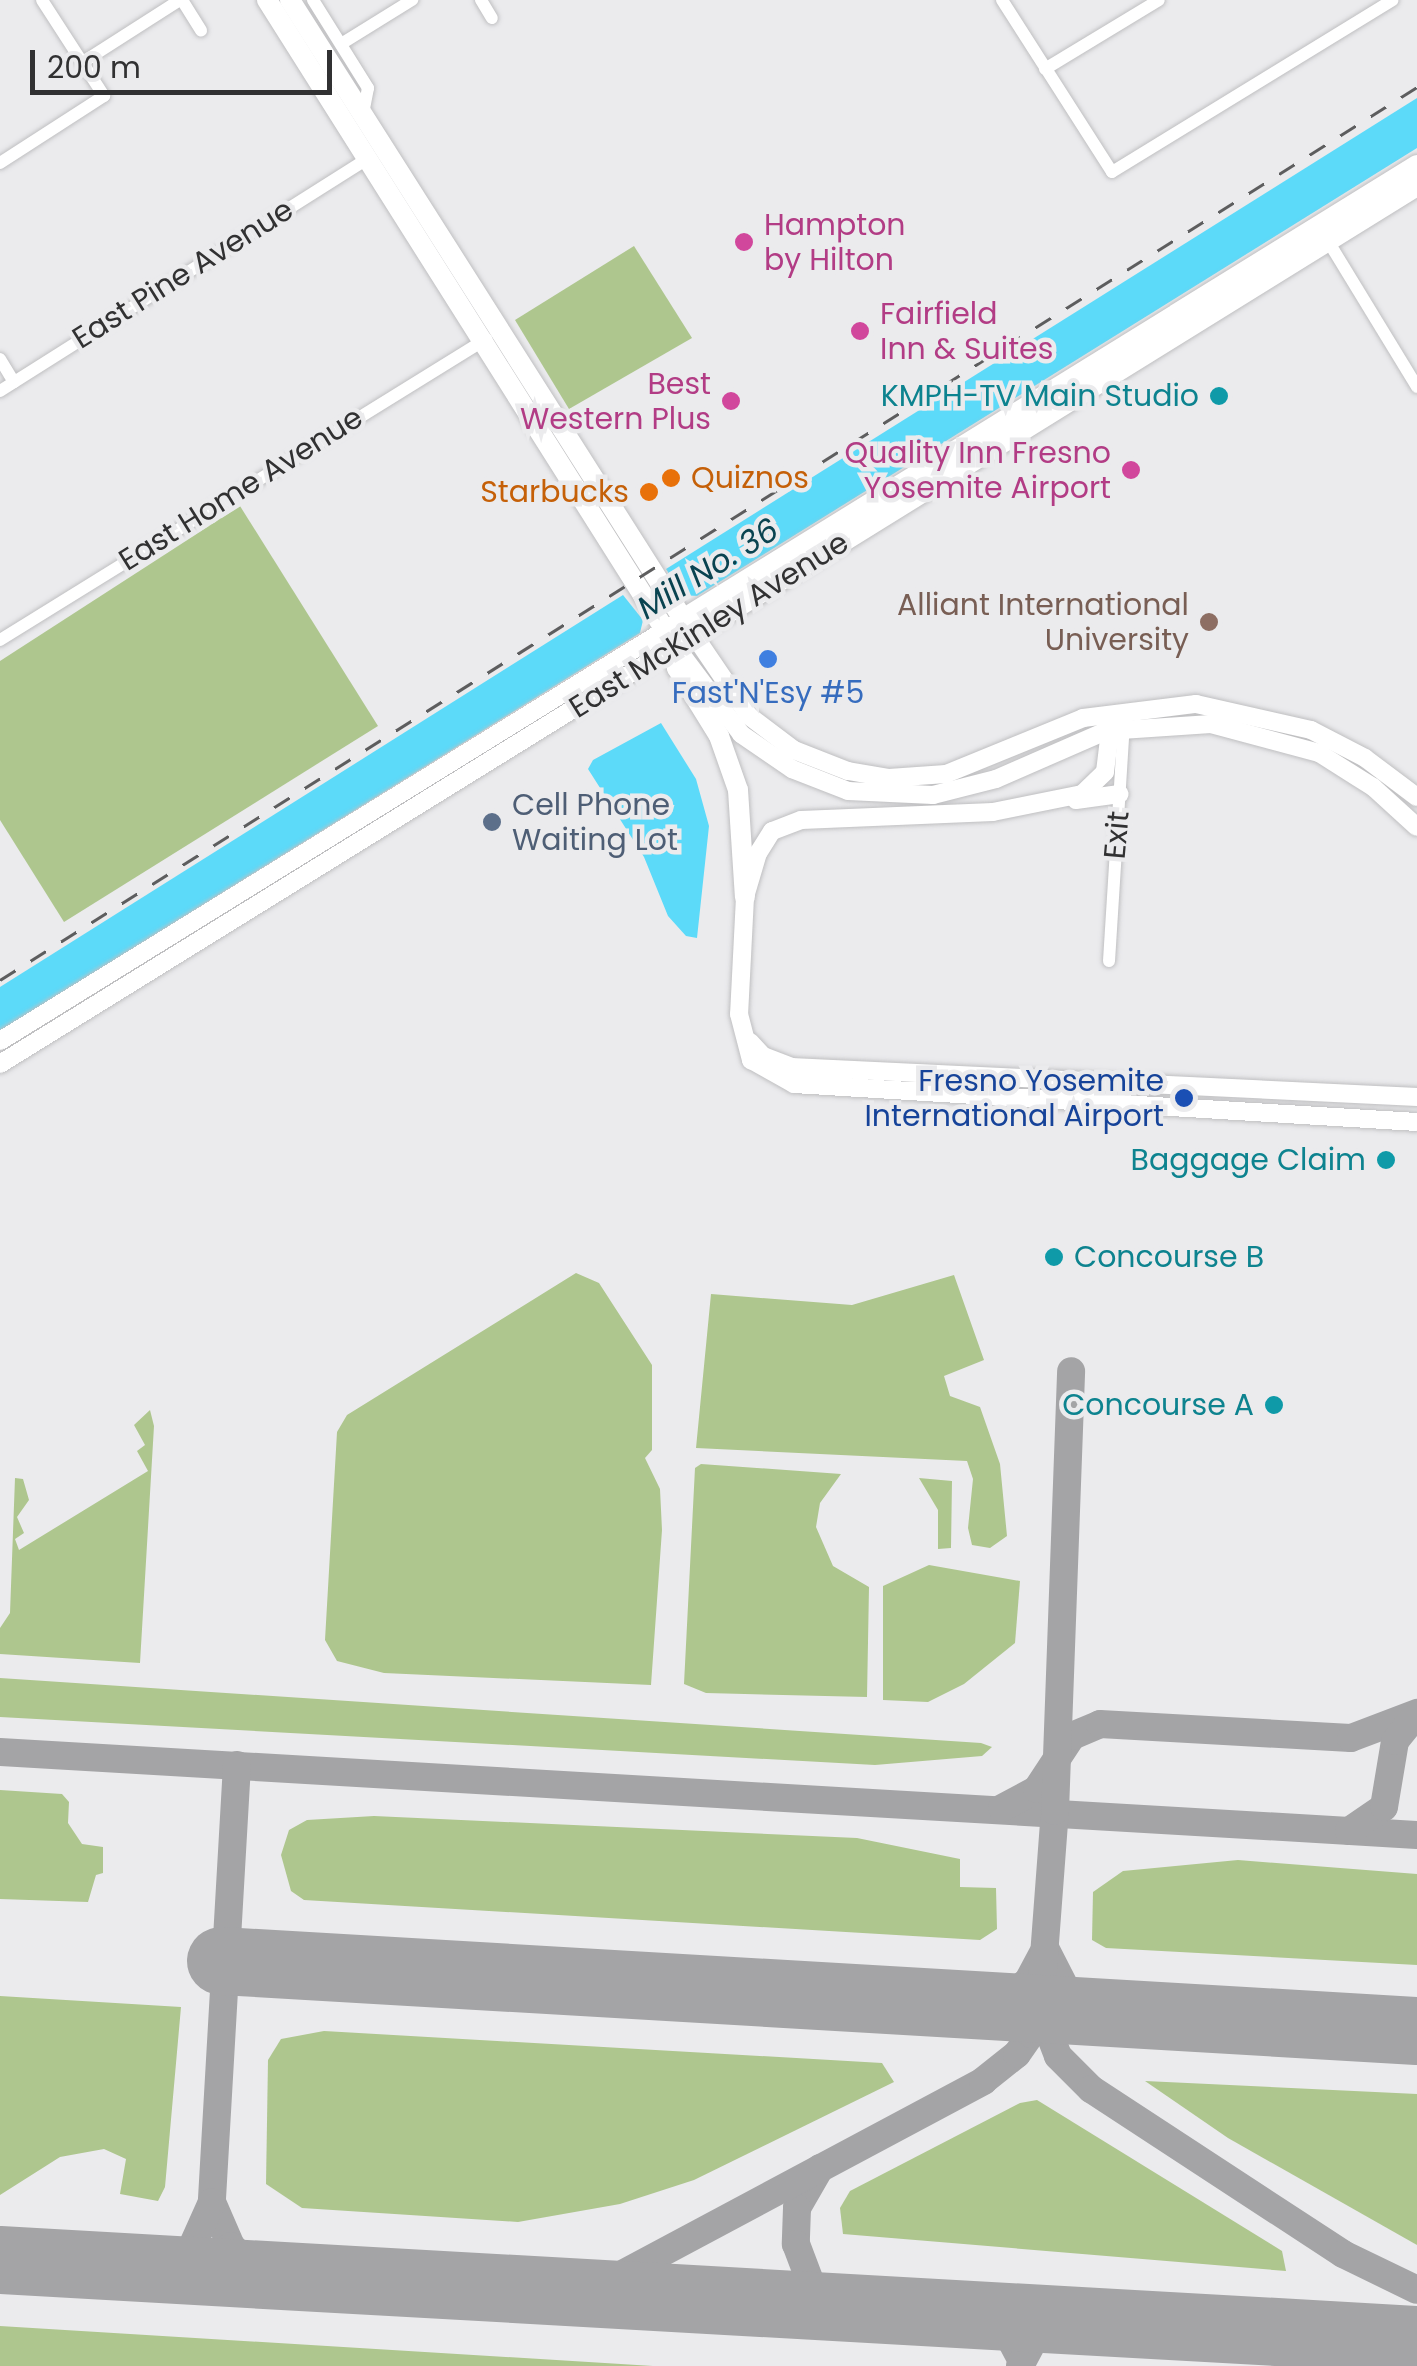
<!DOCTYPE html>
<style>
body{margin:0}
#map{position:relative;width:1417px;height:2366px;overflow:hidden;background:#ebebed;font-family:Poppins,sans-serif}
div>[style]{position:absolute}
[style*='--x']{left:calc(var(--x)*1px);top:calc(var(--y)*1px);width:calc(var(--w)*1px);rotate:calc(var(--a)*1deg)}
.green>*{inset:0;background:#aec68e}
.water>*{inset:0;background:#5cdaf9}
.taxiway>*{height:28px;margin:-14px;padding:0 14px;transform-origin:14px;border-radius:14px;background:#a4a4a6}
.runway>*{height:68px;margin:-34px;padding:0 34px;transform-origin:34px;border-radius:34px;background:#a4a4a6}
.roads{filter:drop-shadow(0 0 2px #bfbfc1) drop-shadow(0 0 2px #bfbfc1)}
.street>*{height:12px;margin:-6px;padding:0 6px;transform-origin:6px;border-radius:6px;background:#fff}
.secondary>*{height:18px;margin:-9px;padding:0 9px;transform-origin:9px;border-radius:9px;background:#fff}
.primary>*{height:20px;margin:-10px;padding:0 10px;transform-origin:10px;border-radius:10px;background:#fff}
.rail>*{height:2.5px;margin-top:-1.25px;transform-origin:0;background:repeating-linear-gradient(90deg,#5d5d5e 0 18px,transparent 0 36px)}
.dots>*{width:28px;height:28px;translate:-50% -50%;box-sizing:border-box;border:5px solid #ebebed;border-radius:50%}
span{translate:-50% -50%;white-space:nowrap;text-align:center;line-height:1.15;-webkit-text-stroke:9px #ebebed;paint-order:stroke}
.hotel-label{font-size:30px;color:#b23c85}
.left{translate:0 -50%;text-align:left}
.right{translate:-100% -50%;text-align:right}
.street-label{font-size:30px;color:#313132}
.culture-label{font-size:30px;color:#0d838f}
.food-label{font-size:30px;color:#c56008}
.education-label{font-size:30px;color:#785e54}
.shop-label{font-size:30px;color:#366cbe}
.service-label{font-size:30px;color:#4e5e75}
.transit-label{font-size:30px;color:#164399}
.water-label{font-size:32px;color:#094350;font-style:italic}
.scale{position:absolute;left:30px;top:50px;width:302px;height:45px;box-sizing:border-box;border:5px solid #313132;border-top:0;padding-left:12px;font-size:30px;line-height:35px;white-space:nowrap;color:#313132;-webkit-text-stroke:8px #ebebed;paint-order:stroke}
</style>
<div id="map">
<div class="green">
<div style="clip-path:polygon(634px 246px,692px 338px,569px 409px,515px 320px)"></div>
<div style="clip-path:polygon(240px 506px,378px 726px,64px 922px,0 820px,0 661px)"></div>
<div style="clip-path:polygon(576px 1273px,599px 1283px,652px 1365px,652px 1450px,645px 1458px,660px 1489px,662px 1530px,651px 1685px,384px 1673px,337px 1661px,325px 1640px,337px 1432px,347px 1415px)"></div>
<div style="clip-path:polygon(954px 1275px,984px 1360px,944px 1376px,950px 1396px,980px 1407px,1000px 1464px,1007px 1536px,990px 1548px,972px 1545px,968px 1528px,973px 1479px,967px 1461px,696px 1448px,711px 1294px,852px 1305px)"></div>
<div style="clip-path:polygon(150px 1410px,154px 1426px,140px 1663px,0 1654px,0 1628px,10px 1613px,15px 1478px,23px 1479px,29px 1500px,17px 1517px,24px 1533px,15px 1539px,19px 1550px,148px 1471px,137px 1451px,145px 1445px,134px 1425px)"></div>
<div style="clip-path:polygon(701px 1464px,841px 1474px,820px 1503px,816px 1527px,833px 1566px,869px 1587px,867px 1697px,706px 1693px,684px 1684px,695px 1468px)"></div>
<div style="clip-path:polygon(919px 1478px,952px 1481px,951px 1548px,938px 1549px,938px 1510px)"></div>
<div style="clip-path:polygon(929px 1565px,1020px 1581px,1015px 1643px,964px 1684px,928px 1702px,883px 1700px,883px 1586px)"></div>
<div style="clip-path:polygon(0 1678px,981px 1743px,992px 1747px,982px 1756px,875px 1765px,0 1717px)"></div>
<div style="clip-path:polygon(0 1790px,62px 1794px,69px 1802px,68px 1823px,82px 1844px,103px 1847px,103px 1873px,96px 1875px,88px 1902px,0 1899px)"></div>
<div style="clip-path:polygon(374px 1816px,857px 1838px,960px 1859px,960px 1887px,996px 1888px,997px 1929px,980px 1940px,304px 1900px,291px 1891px,281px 1855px,289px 1830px,307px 1820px)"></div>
<div style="clip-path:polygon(1238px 1860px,1417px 1874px,1417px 1965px,1106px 1948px,1092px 1940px,1093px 1892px,1123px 1871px)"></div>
<div style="clip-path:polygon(0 1996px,181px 2007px,165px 2187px,158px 2201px,120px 2194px,126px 2159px,104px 2149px,60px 2157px,0 2195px)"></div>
<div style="clip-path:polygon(324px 2031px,882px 2063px,894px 2082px,694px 2180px,620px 2204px,518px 2222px,302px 2208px,266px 2184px,268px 2060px,281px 2039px)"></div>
<div style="clip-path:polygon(1145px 2081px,1417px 2094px,1417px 2245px,1228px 2138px)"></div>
<div style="clip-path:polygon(1037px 2100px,1282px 2251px,1286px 2271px,843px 2234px,840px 2208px,850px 2191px,1020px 2103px)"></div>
<div style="clip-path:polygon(0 2326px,653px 2366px,0 2366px)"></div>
</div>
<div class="water">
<div style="clip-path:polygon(1417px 98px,1417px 148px,697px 596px,682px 595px,666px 569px)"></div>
<div style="clip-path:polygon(623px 595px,643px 620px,640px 633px,0 1031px,0 987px)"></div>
<div style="clip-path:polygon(661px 723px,696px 779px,709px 826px,697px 938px,686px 936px,668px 916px,644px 857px,588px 769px,593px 760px)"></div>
</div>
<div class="taxiway">
<div style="--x:0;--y:1752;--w:1419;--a:3.35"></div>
<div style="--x:237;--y:1765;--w:438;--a:93.3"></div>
<div style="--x:212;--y:2202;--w:48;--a:66.6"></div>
<div style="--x:231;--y:2246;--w:42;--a:44"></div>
<div style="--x:1002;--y:1808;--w:40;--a:-28"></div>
<div style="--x:1037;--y:1789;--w:64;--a:-56.6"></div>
<div style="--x:1072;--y:1736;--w:30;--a:-23"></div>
<div style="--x:1100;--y:1724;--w:251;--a:3.2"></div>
<div style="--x:1351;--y:1738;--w:71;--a:-20.7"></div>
<div style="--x:1349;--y:1831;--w:42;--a:-34.4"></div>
<div style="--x:1384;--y:1807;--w:67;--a:-80.5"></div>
<div style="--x:1395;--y:1741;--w:28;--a:-51"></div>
<div style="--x:1046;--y:1950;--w:48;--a:62.9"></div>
<div style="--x:1068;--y:1993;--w:24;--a:33"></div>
<div style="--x:1088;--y:2006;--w:42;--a:11"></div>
<div style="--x:942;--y:2003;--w:42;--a:0"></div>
<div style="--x:984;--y:2003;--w:28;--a:-18"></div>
<div style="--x:1011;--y:1994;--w:21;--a:-37"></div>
<div style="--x:1028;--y:1981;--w:30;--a:-62"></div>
<div style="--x:1040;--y:2009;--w:50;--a:69"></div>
<div style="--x:1058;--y:2056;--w:47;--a:45"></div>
<div style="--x:1091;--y:2089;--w:301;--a:33.2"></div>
<div style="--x:1343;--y:2254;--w:82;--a:25.9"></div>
<div style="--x:820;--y:2168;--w:46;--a:119.9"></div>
<div style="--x:797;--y:2208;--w:36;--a:92"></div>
<div style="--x:796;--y:2244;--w:48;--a:69.3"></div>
<div style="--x:813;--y:2289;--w:31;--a:37"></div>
<div style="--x:164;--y:2270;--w:34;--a:-38"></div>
<div style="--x:191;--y:2249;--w:51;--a:-65.9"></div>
<div style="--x:583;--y:2295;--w:454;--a:-28.1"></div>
<div style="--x:983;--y:2081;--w:43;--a:-38.5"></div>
<div style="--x:1017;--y:2054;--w:24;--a:-55"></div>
<div style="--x:1031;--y:2034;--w:27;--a:-70"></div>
<div style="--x:1040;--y:2009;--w:199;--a:-85.7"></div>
<div style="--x:1055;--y:1811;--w:440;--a:-87.9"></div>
<div style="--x:981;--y:2316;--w:29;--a:31"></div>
<div style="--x:1006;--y:2331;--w:30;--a:62"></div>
<div style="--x:1328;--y:2335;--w:89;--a:-5.1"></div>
<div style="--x:1020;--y:2366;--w:36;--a:-62"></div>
<div style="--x:1037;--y:2334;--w:35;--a:-22"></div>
</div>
<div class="runway">
<div style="--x:221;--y:1961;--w:1198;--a:3.35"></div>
<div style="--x:0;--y:2260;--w:1419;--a:3.23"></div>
</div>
<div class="roads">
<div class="street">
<div style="--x:182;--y:0;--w:36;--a:58"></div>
<div style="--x:313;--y:0;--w:104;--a:58"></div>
<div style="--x:368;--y:88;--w:26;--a:101"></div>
<div style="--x:481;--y:0;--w:21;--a:59"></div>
<div style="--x:1002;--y:0;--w:204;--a:57.4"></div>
<div style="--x:1112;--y:172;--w:329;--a:-31.5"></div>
<div style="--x:341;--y:44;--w:84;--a:-31.8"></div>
<div style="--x:83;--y:62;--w:115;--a:-32.6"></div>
<div style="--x:1045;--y:69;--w:133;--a:-31.2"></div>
<div style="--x:0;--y:163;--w:124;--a:-32.8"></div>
<div style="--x:104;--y:96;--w:114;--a:-122.9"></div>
<div style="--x:1328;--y:241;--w:171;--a:58.6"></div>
<div style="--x:0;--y:359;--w:27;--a:59"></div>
<div style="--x:0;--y:391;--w:434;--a:-32.3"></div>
<div style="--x:0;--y:640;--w:572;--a:-31.77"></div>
<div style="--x:1109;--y:961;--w:237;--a:-86.4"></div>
</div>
<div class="secondary">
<div style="--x:1111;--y:723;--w:49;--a:97"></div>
<div style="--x:1105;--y:772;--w:32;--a:136"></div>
<div style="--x:1082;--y:794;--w:91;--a:168.6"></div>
<div style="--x:993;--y:812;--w:192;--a:177.6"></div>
<div style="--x:801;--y:820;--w:31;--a:159"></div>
<div style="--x:772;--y:831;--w:26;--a:122"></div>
<div style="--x:758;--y:853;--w:46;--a:106.5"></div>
<div style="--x:745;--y:897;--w:117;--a:92.9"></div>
<div style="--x:739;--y:1014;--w:48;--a:75.4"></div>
<div style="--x:751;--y:1060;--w:49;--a:29.2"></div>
<div style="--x:794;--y:1084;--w:624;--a:3.49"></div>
<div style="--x:1076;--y:800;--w:44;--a:-7.8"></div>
<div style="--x:0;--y:1041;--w:803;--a:-31.71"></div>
<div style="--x:683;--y:619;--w:117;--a:55.8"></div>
<div style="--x:749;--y:716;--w:56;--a:37.1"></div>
<div style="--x:794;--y:750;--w:58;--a:21.3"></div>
<div style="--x:848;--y:771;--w:42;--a:9.7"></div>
<div style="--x:889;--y:778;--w:57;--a:-4"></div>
<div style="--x:946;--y:774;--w:148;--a:-22.2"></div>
<div style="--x:1083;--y:718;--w:114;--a:-7.1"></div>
<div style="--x:1196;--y:704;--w:118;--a:12.7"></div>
<div style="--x:1311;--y:730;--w:61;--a:27.4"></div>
<div style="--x:1365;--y:758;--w:65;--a:36.9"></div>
<div style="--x:750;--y:1042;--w:19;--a:47"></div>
<div style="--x:763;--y:1056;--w:30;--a:21"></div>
<div style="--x:791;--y:1067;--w:627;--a:2.74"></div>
<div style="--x:0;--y:1064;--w:794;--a:-31.77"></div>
<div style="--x:675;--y:646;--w:110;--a:53.1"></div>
<div style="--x:741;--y:734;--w:62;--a:34.5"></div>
<div style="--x:792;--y:769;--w:60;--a:21.4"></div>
<div style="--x:848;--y:791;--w:85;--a:2.7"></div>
<div style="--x:933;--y:795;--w:65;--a:-14.3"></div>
<div style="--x:996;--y:779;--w:120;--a:-23.6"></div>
<div style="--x:1106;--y:731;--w:105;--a:-3.8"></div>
<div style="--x:1211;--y:724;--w:112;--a:15"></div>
<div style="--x:1319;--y:753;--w:64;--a:32.2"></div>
<div style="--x:1373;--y:787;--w:59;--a:42.3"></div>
</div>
<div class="primary">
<div style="--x:267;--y:0;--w:764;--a:57.72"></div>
<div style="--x:675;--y:646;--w:22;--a:85"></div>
<div style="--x:677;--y:668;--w:80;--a:58.3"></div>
<div style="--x:719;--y:736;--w:57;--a:70.6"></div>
<div style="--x:738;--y:790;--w:107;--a:86.3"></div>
<div style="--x:290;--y:0;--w:733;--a:57.59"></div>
<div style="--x:683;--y:619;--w:863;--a:-31.74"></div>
<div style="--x:675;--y:646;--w:873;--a:-31.8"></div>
</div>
</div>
<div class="rail">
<div style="--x:0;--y:980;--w:1675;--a:-32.22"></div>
</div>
<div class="dots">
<div style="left:744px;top:242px;background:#d1479c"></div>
<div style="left:860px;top:331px;background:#d1479c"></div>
<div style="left:1219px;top:396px;background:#0f9aa8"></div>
<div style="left:731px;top:401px;background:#d1479c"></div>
<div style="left:1131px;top:470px;background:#d1479c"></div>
<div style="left:671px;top:478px;background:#e8710a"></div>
<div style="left:649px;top:492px;background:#e8710a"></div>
<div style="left:1209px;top:622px;background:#8d6e63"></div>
<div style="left:768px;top:659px;background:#3f7fe0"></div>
<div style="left:492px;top:822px;background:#5c6f8a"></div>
<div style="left:1184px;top:1098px;background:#1a4fb4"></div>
<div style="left:1386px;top:1160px;background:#0f9aa8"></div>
<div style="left:1054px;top:1257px;background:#0f9aa8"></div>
<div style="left:1274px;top:1405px;background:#0f9aa8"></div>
</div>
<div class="hotel-label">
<span class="left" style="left:764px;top:242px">Hampton<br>by Hilton</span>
<span class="left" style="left:880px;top:331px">Fairfield<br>Inn &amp; Suites</span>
<span class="right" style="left:711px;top:401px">Best<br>Western Plus</span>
<span class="right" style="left:1111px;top:470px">Quality Inn Fresno<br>Yosemite Airport</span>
</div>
<div class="street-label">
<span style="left:183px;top:274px;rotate:-32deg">East Pine Avenue</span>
<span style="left:241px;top:489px;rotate:-32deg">East Home Avenue</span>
<span style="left:709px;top:625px;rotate:-32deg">East McKinley Avenue</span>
<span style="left:1117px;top:835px;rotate:-85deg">Exit</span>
</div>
<div class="culture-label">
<span class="right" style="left:1199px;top:396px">KMPH-TV Main Studio</span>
<span class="right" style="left:1366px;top:1160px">Baggage Claim</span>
<span class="left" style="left:1074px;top:1257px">Concourse B</span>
<span class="right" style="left:1254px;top:1405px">Concourse A</span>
</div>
<div class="food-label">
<span class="left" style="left:691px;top:478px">Quiznos</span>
<span class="right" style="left:629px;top:492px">Starbucks</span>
</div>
<div class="education-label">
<span class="right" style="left:1189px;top:622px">Alliant International<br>University</span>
</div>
<div class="shop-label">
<span style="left:768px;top:693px">Fast'N'Esy #5</span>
</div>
<div class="service-label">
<span class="left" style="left:512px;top:822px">Cell Phone<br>Waiting Lot</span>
</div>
<div class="transit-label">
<span class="right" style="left:1164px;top:1098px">Fresno Yosemite<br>International Airport</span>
</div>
<div class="water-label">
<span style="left:708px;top:569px;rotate:-32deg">Mill No. 36</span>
</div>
<div class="scale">200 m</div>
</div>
